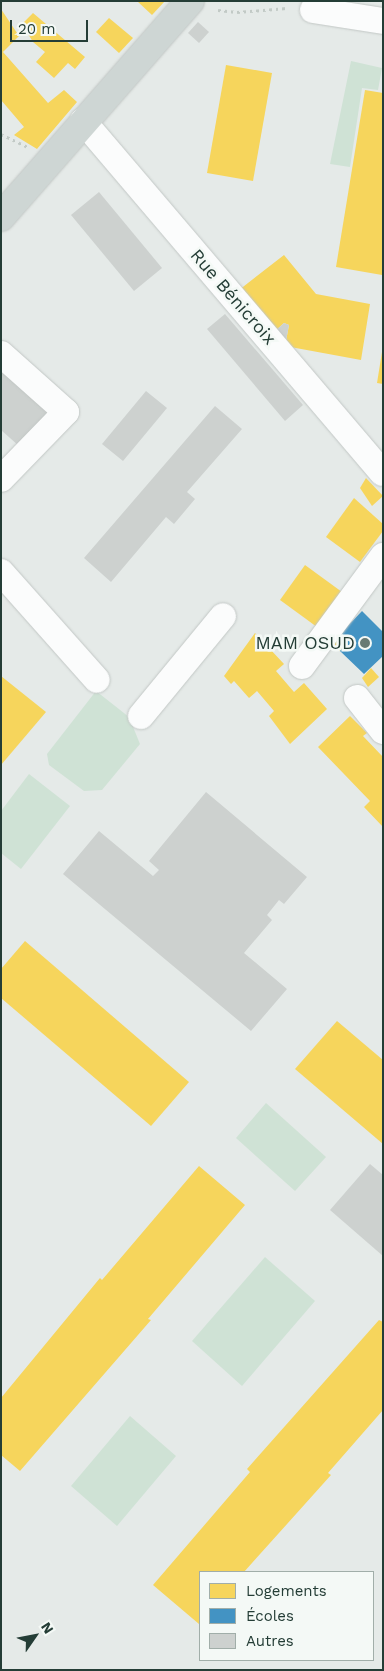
<!DOCTYPE html>
<meta charset="utf-8">
<style>
body{margin:0}
#map{position:relative;width:384px;height:1671px;overflow:hidden;background:#e5eae8;font-family:"Work Sans",sans-serif}
div>[style]{position:absolute}
[style*='--x']{left:calc(var(--x)*1px);top:calc(var(--y)*1px);width:calc(var(--w)*1px);rotate:calc(var(--a)*1deg)}
.green>*{inset:0;background:#cfe2d5}
.homes>*{inset:0;background:#f6d55c}
.schools>*{inset:0;background:#4393c3}
.building>*{inset:0;background:#cdd1cf}
.path>*{height:3px;margin-top:-1.5px;transform-origin:0;background:repeating-linear-gradient(90deg,#c2cac6 0 2.5px,transparent 0 6.5px)}
.roads{filter:drop-shadow(0 0 1px #c2c7c5) drop-shadow(0 0 1px #c2c7c5)}
.minor>*{height:26px;margin:-13px;padding:0 13px;transform-origin:13px;border-radius:13px;background:#fbfcfc}
.major>*{height:28px;margin:-14px;padding:0 14px;transform-origin:14px;border-radius:14px;background:#ced6d4}
.dots>*{width:14px;height:14px;translate:-50% -50%;box-sizing:border-box;border:2px solid #f4f9f6;border-radius:50%}
span{translate:-50% -50%;white-space:nowrap;text-align:center;line-height:1.15;-webkit-text-stroke:5px #f4f9f6;paint-order:stroke}
.street-label{font-size:18px;color:#243d36}
.poi-label{font-size:18px;color:#243d36}
.right{translate:-100% -50%;text-align:right}
.frame{position:absolute;inset:0;border:2px solid #243d36;pointer-events:none}
.legend{position:absolute;left:199px;top:1571px;width:175px;height:90px;box-sizing:border-box;background:#f4f9f6;border:1px solid #a1aea9;margin:0;padding:6px 9px;list-style:none;font-size:15px;color:#243d36}
.legend li{display:flex;align-items:center;gap:10px;height:25px}
.legend b{width:25px;border:1px solid #a1aea9}
.north{position:absolute;left:10px;top:1611px;width:50px;height:50px;-webkit-text-stroke:4px #f4f9f6;paint-order:stroke;rotate:57deg;font-size:14px;font-weight:700;line-height:20px;text-align:center;color:#243d36}
.north::after{content:'';display:block;margin:auto;width:18px;height:22px;background:#243d36;clip-path:polygon(50% 0,100% 100%,50% 72%,0 100%)}
.scale{position:absolute;left:10px;top:20px;width:78px;height:22px;box-sizing:border-box;border:2px solid #243d36;border-top:0;padding-left:6px;font-size:15px;line-height:18px;white-space:nowrap;color:#243d36;-webkit-text-stroke:4px #f4f9f6;paint-order:stroke}
</style>
<div id="map">
<div class="green">
<div style="clip-path:polygon(351px 61px,382px 68px,378px 90px,362px 88px,350px 167px,330px 164px)"></div>
<div style="clip-path:polygon(96px 691px,129px 717px,140px 744px,102px 790px,84px 791px,49px 765px,47px 754px)"></div>
<div style="clip-path:polygon(29px 774px,70px 806px,21px 869px,1px 853px,1px 811px)"></div>
<div style="clip-path:polygon(266px 1103px,326px 1157px,295px 1191px,236px 1138px)"></div>
<div style="clip-path:polygon(265px 1257px,315px 1301px,242px 1386px,192px 1341px)"></div>
<div style="clip-path:polygon(130px 1416px,176px 1456px,117px 1526px,71px 1486px)"></div>
</div>
<div class="homes">
<div style="clip-path:polygon(137px 1px,165px 1px,152px 15px)"></div>
<div style="clip-path:polygon(1px 9px,19px 36px,3px 52px,48px 103px,64px 90px,77px 102px,37px 149px,14px 135px,24px 127px,1px 100px)"></div>
<div style="clip-path:polygon(33px 13px,85px 57px,75px 69px,68px 63px,54px 78px,36px 62px,45px 52px,33px 42px,22px 24px)"></div>
<div style="clip-path:polygon(109px 18px,133px 38px,119px 53px,96px 32px)"></div>
<div style="clip-path:polygon(226px 65px,272px 73px,253px 181px,207px 173px)"></div>
<div style="clip-path:polygon(365px 90px,383px 93px,382px 275px,336px 267px)"></div>
<div style="clip-path:polygon(284px 255px,316px 294px,370px 304px,361px 360px,285px 346px,289px 325px,284px 323px,274px 332px,239px 290px)"></div>
<div style="clip-path:polygon(382px 352px,383px 352px,383px 384px,377px 383px)"></div>
<div style="clip-path:polygon(366px 478px,383px 496px,372px 506px,360px 488px)"></div>
<div style="clip-path:polygon(354px 498px,383px 524px,383px 531px,360px 562px,326px 537px)"></div>
<div style="clip-path:polygon(305px 565px,342px 592px,317px 627px,280px 600px)"></div>
<div style="clip-path:polygon(255px 633px,284px 664px,276px 671px,294px 692px,304px 683px,327px 709px,290px 744px,269px 716px,274px 711px,257px 691px,249px 698px,234px 681px,231px 684px,224px 676px)"></div>
<div style="clip-path:polygon(337px 637px,345px 645px,340px 651px,332px 642px)"></div>
<div style="clip-path:polygon(371px 668px,379px 677px,368px 687px,362px 678px)"></div>
<div style="clip-path:polygon(1px 676px,46px 712px,1px 765px)"></div>
<div style="clip-path:polygon(350px 716px,367px 733px,363px 736px,383px 757px,383px 827px,364px 807px,370px 801px,318px 747px)"></div>
<div style="clip-path:polygon(25px 941px,189px 1082px,151px 1126px,1px 998px,1px 969px)"></div>
<div style="clip-path:polygon(337px 1021px,383px 1060px,383px 1144px,295px 1069px)"></div>
<div style="clip-path:polygon(199px 1166px,245px 1205px,148px 1319px,151px 1320px,20px 1471px,1px 1455px,1px 1398px,100px 1278px,102px 1280px)"></div>
<div style="clip-path:polygon(379px 1320px,383px 1322px,383px 1410px,328px 1473px,331px 1475px,244px 1572px,200px 1572px,199px 1624px,153px 1585px,250px 1472px,247px 1469px)"></div>
</div>
<div class="schools">
<div style="clip-path:polygon(362px 611px,383px 632px,383px 656px,364px 674px,340px 651px,345px 645px,337px 637px)"></div>
</div>
<div class="building">
<div style="clip-path:polygon(198px 22px,209px 32px,199px 43px,188px 33px)"></div>
<div style="clip-path:polygon(99px 192px,162px 268px,134px 291px,71px 215px)"></div>
<div style="clip-path:polygon(225px 314px,303px 405px,285px 421px,207px 329px)"></div>
<div style="clip-path:polygon(284px 323px,289px 325px,285px 346px,274px 332px)"></div>
<div style="clip-path:polygon(1px 370px,49px 412px,19px 446px,1px 430px)"></div>
<div style="clip-path:polygon(146px 391px,167px 408px,123px 461px,102px 444px)"></div>
<div style="clip-path:polygon(215px 406px,242px 429px,187px 492px,195px 499px,174px 524px,166px 517px,111px 582px,84px 558px)"></div>
<div style="clip-path:polygon(206px 792px,307px 877px,284px 904px,279px 900px,267px 915px,272px 920px,244px 953px,287px 989px,251px 1031px,63px 874px,99px 831px,153px 876px,159px 870px,149px 861px)"></div>
<div style="clip-path:polygon(370px 1164px,383px 1175px,383px 1256px,330px 1210px)"></div>
</div>
<div class="path">
<div style="--x:218;--y:10;--w:19;--a:6"></div>
<div style="--x:237;--y:12;--w:50;--a:-4.6"></div>
<div style="--x:1;--y:134;--w:30;--a:26"></div>
</div>
<div class="roads">
<div class="minor">
<div style="--x:313;--y:10;--w:71;--a:8.9"></div>
<div style="--x:83;--y:121;--w:462;--a:49.6"></div>
<div style="--x:1;--y:354;--w:87;--a:41.7"></div>
<div style="--x:66;--y:412;--w:93;--a:134.1"></div>
<div style="--x:1;--y:572;--w:144;--a:48.4"></div>
<div style="--x:302;--y:666;--w:137;--a:-53.6"></div>
<div style="--x:357;--y:698;--w:42;--a:51.8"></div>
<div style="--x:141;--y:716;--w:129;--a:-50.6"></div>
</div>
<div class="major">
<div style="--x:1;--y:217;--w:287;--a:-48.8"></div>
</div>
</div>
<div class="dots">
<div style="left:365px;top:643px;background:#687a74"></div>
</div>
<div class="street-label">
<span style="left:233px;top:297px;rotate:49deg">Rue Bénicroix</span>
</div>
<div class="poi-label">
<span class="right" style="left:355px;top:643px">MAM OSUD</span>
</div>
<div class="frame"></div>
<ul class="legend">
<li><b style="height:14px;background:#f6d55c"></b>Logements</li>
<li><b style="height:14px;background:#4393c3"></b>Écoles</li>
<li><b style="height:14px;background:#cdd1cf"></b>Autres</li>
</ul>
<div class="north">N</div>
<div class="scale">20 m</div>
</div>
